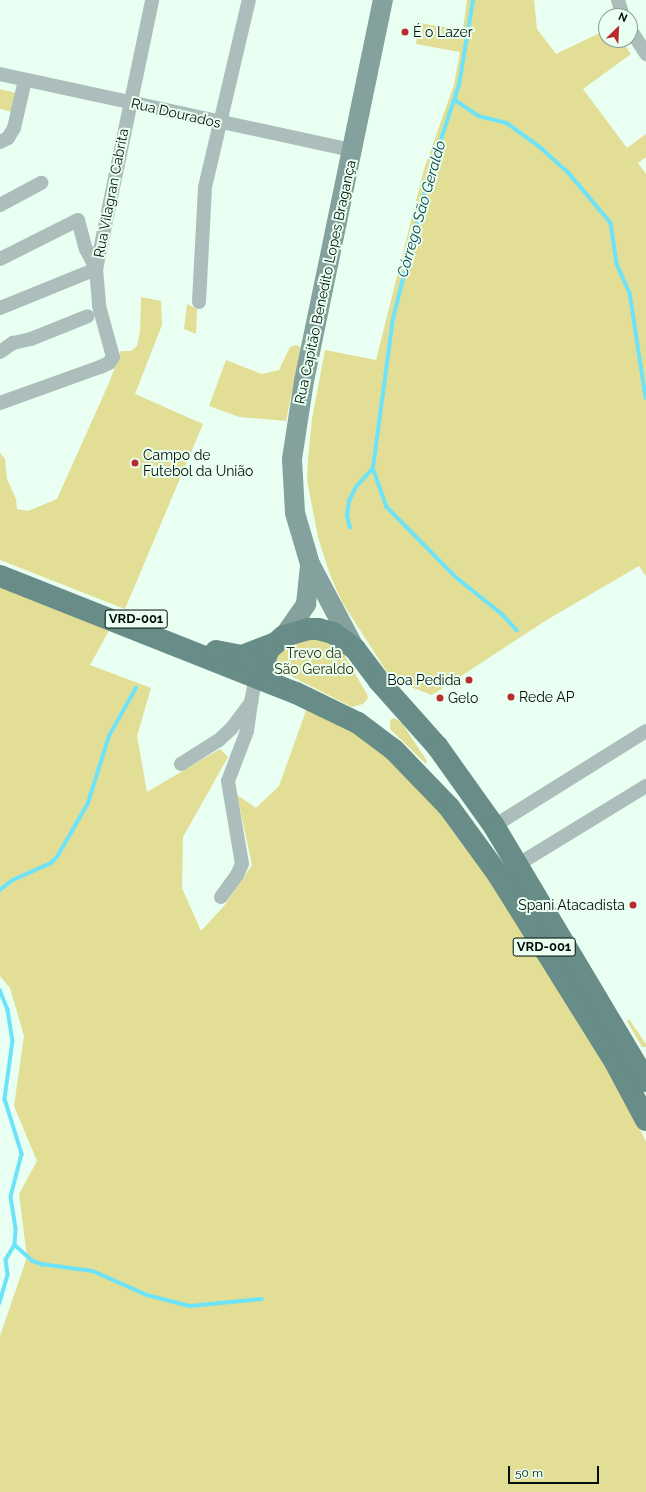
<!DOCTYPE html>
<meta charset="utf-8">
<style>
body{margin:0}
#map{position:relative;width:646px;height:1492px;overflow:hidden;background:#e9fff1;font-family:Raleway,sans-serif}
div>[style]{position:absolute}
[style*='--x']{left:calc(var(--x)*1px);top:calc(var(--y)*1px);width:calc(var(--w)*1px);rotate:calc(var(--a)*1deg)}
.green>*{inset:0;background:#e2de95}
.stream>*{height:3.5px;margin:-1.75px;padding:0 1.75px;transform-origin:1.75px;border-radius:1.75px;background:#6de3fa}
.street>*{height:14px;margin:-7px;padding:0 7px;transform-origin:7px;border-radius:7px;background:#abbebb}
.secondary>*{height:20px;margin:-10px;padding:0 10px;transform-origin:10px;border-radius:10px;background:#84a19d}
.primary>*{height:22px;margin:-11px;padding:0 11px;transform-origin:11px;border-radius:11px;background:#688c87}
.dots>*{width:11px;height:11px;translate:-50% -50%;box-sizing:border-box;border:2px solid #e9fff1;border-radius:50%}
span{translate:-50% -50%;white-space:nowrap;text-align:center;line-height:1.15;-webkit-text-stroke:4px #e9fff1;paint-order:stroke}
.shield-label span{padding:1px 3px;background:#e9fff1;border:1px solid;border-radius:3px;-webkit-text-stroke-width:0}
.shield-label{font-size:13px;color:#030e08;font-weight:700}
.poi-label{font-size:14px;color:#030e08}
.left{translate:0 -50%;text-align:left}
.right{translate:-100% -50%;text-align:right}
.street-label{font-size:14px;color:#030e08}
.park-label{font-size:14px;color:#33310a}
.water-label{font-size:15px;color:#0b434c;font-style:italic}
.north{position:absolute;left:598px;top:8px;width:40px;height:40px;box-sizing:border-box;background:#e9fff1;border:1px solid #8d9f94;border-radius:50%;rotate:24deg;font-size:11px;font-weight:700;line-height:16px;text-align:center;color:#030e08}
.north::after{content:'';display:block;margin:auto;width:14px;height:18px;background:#ba2b2d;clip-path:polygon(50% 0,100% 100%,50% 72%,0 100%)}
.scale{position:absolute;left:508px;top:1466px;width:91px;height:18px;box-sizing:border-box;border:2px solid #030e08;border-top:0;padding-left:5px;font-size:12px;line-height:14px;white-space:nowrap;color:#030e08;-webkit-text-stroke:3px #e9fff1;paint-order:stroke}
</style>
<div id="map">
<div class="green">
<div style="clip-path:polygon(467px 0,534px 0,537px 29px,556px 54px,606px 30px,606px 40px,621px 40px,631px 54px,583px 89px,627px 148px,646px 134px,646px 157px,638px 163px,646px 174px,646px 576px,639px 566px,545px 621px,432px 695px,392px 680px,342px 602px,330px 575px,318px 537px,307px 480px,308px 459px,312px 419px,325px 350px,376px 360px,424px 169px,454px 85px,460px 52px,416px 44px,419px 23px,463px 30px)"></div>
<div style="clip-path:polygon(0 89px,16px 93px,12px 112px,0 109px)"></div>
<div style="clip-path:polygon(141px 297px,161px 301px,162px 325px,135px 394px,203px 424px,125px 609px,0 560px,0 453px,5px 459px,7px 479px,16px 499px,17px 509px,28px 511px,57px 499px,109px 383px,121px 351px,131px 351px,137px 346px,140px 331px)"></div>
<div style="clip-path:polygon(187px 304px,197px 309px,196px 334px,184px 329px)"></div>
<div style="clip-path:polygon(295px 345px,301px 347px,286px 421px,239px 417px,209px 406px,226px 360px,262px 374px,279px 370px,290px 347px)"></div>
<div style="clip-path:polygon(0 584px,112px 625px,90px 665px,151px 688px,137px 736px,147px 792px,220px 749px,228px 757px,183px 837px,182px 888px,201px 931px,224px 906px,252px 865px,237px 795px,256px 808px,279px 786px,308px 705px,367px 739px,446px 816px,487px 875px,623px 1094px,646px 1142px,646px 1492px,0 1492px,0 1336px,27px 1257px,19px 1194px,37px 1161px,14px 1106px,24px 1036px,10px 988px,0 976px)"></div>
<div style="clip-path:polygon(317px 635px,342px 651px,367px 694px,368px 698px,363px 704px,352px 707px,273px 667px,279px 650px)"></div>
<div style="clip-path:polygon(394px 718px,402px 723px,427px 761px,426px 764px,390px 729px,390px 720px)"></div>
<div style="clip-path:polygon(629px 1019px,646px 1044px,646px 1047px,642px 1047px,627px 1021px)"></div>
</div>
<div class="stream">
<div style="--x:455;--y:100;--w:29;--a:34"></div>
<div style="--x:479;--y:116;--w:29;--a:14"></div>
<div style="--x:507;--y:123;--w:39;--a:36"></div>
<div style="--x:539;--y:146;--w:39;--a:42"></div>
<div style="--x:568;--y:172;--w:67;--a:49.9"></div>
<div style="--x:611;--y:223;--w:41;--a:81.7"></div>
<div style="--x:617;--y:264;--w:32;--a:66"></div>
<div style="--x:630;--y:293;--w:106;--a:81.3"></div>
<div style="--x:373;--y:468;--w:41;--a:70.3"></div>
<div style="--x:387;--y:507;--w:98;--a:45.4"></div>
<div style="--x:456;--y:577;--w:59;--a:38.8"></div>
<div style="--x:502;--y:614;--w:22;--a:47"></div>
<div style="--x:350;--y:528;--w:12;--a:-104"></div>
<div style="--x:347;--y:516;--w:15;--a:-82"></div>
<div style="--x:349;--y:501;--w:16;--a:-63"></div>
<div style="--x:356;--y:487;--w:25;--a:-48"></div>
<div style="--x:373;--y:468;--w:150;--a:-82.4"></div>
<div style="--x:393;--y:319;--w:147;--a:-75.9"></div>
<div style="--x:429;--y:176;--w:96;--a:-71.8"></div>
<div style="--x:459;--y:85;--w:86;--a:-80.6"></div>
<div style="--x:0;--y:890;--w:16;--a:-38"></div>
<div style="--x:13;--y:880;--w:42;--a:-24.1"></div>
<div style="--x:51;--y:863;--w:8;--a:-45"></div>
<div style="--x:57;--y:857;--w:62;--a:-60.1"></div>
<div style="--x:88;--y:803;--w:70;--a:-72.6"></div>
<div style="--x:109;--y:736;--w:55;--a:-60.6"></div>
<div style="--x:0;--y:990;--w:22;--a:68"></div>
<div style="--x:8;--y:1010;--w:31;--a:81"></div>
<div style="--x:13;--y:1041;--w:59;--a:97.9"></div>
<div style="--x:5;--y:1099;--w:58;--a:72.8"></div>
<div style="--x:22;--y:1154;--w:44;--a:104.3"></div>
<div style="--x:11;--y:1197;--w:33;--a:81"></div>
<div style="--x:16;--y:1230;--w:15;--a:94"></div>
<div style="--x:15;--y:1245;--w:17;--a:121"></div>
<div style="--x:6;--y:1260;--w:15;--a:82"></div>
<div style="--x:8;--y:1275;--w:29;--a:106"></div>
<div style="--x:15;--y:1245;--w:24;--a:42"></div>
<div style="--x:33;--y:1261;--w:9;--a:21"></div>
<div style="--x:41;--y:1264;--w:52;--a:7.7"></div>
<div style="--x:93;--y:1271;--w:59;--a:24"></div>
<div style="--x:147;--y:1295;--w:44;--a:14.3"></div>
<div style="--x:190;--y:1306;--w:72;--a:-5.6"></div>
</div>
<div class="street">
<div style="--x:618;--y:0;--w:17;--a:73"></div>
<div style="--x:630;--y:29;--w:30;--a:57"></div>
<div style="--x:0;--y:74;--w:360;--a:12.2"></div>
<div style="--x:0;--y:142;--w:9;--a:-27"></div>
<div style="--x:8;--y:138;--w:12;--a:-59"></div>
<div style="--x:14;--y:128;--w:49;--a:-77.1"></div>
<div style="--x:0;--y:205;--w:47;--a:-28.2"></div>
<div style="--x:0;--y:259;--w:87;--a:-26.6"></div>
<div style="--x:78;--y:220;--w:30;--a:75"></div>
<div style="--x:86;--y:249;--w:22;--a:63"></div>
<div style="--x:96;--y:269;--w:37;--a:85"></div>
<div style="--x:99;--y:306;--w:53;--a:74.6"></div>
<div style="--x:113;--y:357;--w:7;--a:124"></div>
<div style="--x:109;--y:363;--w:10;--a:156"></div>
<div style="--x:100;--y:367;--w:106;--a:160.2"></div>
<div style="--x:199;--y:302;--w:115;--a:-87"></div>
<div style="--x:205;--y:187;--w:192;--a:-76.8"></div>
<div style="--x:0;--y:308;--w:104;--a:-22.1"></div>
<div style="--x:96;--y:269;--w:275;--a:-78.2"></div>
<div style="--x:0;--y:352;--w:16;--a:-35"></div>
<div style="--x:13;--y:343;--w:18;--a:-13"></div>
<div style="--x:31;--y:339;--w:61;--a:-22"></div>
<div style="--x:181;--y:764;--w:45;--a:-32.3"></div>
<div style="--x:219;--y:740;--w:16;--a:-43"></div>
<div style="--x:231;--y:729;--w:34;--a:-53"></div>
<div style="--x:251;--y:702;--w:26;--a:-79"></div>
<div style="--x:494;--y:826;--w:179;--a:-32"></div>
<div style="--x:517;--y:865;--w:151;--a:-31.5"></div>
<div style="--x:221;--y:897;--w:27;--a:-54"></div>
<div style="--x:237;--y:875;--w:12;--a:-66"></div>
<div style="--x:242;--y:864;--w:84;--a:-99.6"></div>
<div style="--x:228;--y:781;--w:53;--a:-69.2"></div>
<div style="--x:247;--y:731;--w:29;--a:-82"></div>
</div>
<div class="secondary">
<div style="--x:284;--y:636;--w:39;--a:-55"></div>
<div style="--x:306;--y:604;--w:38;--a:-84"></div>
<div style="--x:355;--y:649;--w:96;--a:-117.9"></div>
<div style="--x:310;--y:564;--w:53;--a:-106.4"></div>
<div style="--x:295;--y:513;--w:54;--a:-93.2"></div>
<div style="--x:292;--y:459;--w:79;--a:-81.3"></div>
<div style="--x:304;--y:381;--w:389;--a:-78.3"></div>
</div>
<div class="primary">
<div style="--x:0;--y:576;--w:318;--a:21.6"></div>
<div style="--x:296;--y:693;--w:69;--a:25.8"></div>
<div style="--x:358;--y:723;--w:45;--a:36.9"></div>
<div style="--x:394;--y:750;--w:79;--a:46"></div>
<div style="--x:449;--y:807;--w:82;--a:54"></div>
<div style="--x:497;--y:873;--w:221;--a:58"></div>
<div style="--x:614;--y:1060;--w:68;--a:61.9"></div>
<div style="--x:216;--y:651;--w:26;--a:11"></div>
<div style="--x:242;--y:656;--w:34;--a:-21"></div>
<div style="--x:267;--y:681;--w:17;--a:-100"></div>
<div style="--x:264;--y:664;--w:8;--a:-76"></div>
<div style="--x:266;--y:656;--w:8;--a:-67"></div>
<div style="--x:269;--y:649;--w:20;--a:-41"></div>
<div style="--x:284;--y:636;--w:26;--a:-16"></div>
<div style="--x:309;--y:629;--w:9;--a:0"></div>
<div style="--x:318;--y:629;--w:16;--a:15"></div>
<div style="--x:333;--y:633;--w:27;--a:36"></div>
<div style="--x:355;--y:649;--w:40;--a:53"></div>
<div style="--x:379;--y:681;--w:87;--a:48.3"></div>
<div style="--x:437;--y:746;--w:98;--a:54.5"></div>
<div style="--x:494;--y:826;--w:297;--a:59.2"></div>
</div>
<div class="dots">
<div style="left:405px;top:32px;background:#ba2b2d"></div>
<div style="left:135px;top:463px;background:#ba2b2d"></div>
<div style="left:469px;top:680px;background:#ba2b2d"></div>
<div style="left:511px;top:697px;background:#ba2b2d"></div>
<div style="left:440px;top:698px;background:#ba2b2d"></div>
<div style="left:633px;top:905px;background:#ba2b2d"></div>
</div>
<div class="shield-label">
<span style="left:136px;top:619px">VRD-001</span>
<span style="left:544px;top:947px">VRD-001</span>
</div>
<div class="poi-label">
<span class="left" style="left:413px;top:32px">É o Lazer</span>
<span class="left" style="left:143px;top:463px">Campo de<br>Futebol da União</span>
<span class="right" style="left:461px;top:680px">Boa Pedida</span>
<span class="left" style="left:519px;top:697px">Rede AP</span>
<span class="left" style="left:448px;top:698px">Gelo</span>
<span class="right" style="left:625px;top:905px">Spani Atacadista</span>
</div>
<div class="street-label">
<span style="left:176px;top:113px;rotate:13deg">Rua Dourados</span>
<span style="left:111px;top:193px;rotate:-79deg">Rua Vilagran Cabrita</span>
<span style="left:325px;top:282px;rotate:-78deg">Rua Capitão Benedito Lopes Bragança</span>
</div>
<div class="park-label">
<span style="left:314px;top:661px">Trevo da<br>São Geraldo</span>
</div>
<div class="water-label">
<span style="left:422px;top:209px;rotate:-74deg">Córrego São Geraldo</span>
</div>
<div class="north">N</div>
<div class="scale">50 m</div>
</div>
